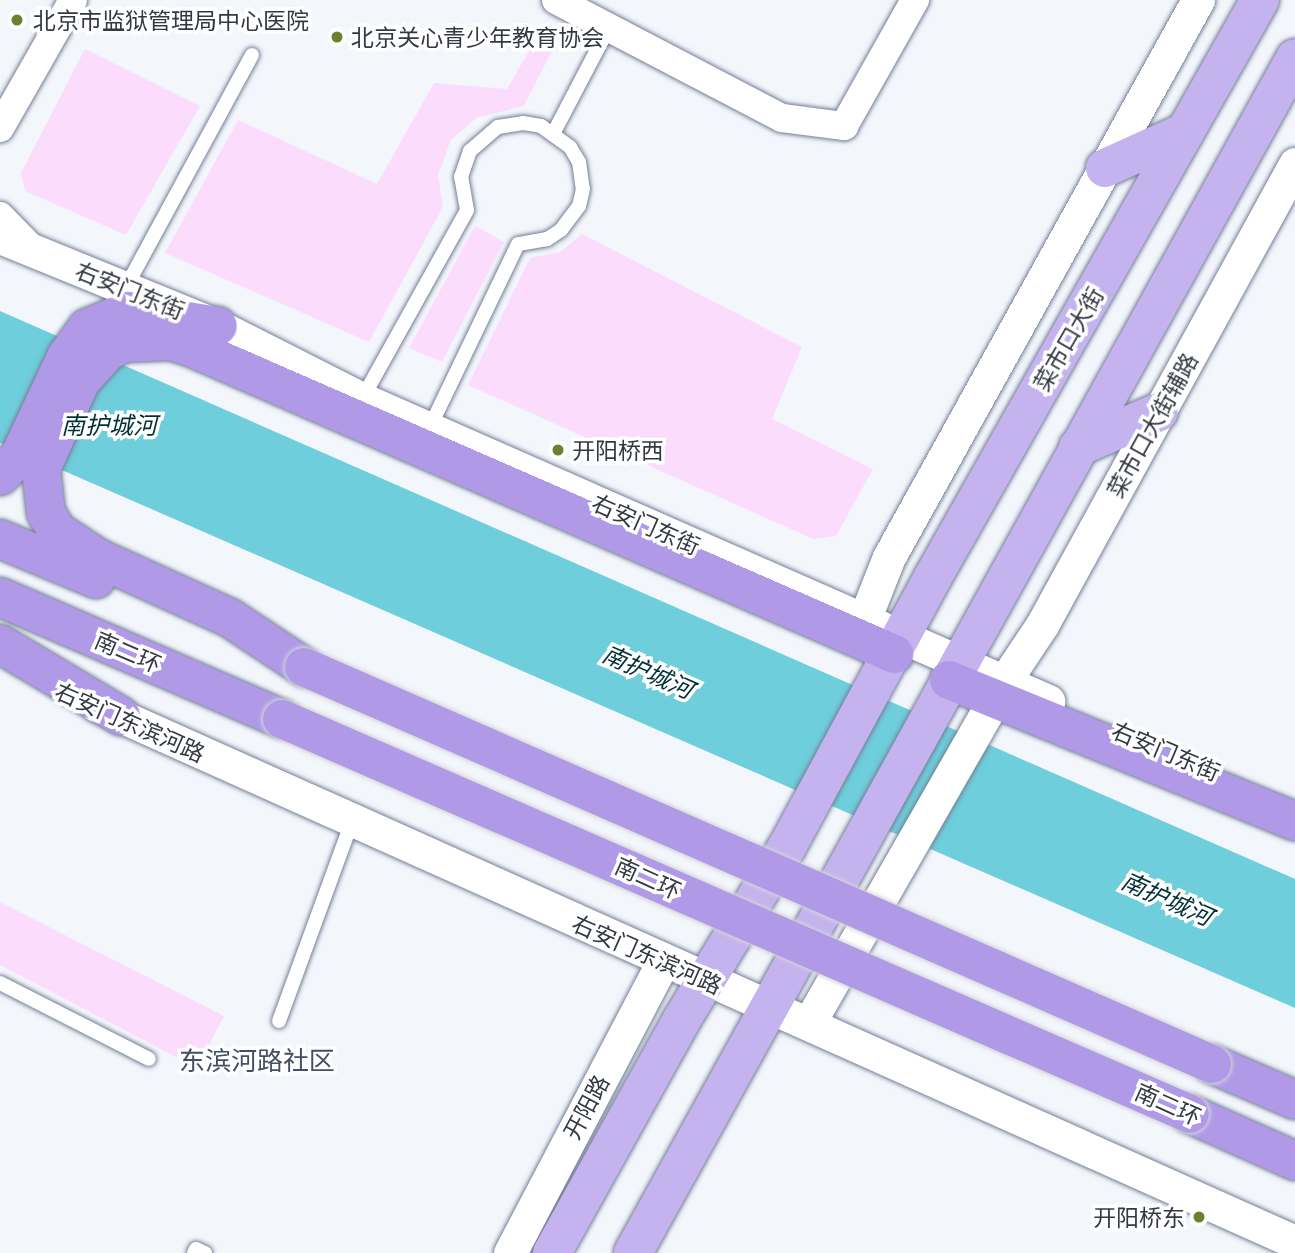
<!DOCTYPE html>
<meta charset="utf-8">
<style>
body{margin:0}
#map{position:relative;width:1295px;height:1253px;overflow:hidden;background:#f3f6fb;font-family:Barlow,"Noto Sans SC",sans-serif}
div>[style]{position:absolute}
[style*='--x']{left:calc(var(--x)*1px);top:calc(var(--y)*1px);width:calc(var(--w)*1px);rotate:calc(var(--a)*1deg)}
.green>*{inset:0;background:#fcdcfd}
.water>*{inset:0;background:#6fcedb}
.roads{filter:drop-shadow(0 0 2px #747f97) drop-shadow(0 0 2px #747f97)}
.service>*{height:14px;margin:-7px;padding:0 7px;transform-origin:7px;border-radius:7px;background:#fff}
.minor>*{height:28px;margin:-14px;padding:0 14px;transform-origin:14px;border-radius:14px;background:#fff}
.tertiary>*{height:33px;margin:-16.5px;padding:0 16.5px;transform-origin:16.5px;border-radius:16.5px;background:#fff}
.primary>*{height:38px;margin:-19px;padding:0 19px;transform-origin:19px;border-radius:19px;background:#c4b3ee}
.trunk>*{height:38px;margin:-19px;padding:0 19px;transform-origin:19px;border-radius:19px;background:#b09ae8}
.bridges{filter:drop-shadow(0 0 2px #d2d3d5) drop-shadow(0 0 2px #d2d3d5)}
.trunk-bridge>*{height:38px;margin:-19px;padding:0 19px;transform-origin:19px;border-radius:19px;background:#b09ae8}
.dots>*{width:19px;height:19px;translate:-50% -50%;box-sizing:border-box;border:4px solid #fff;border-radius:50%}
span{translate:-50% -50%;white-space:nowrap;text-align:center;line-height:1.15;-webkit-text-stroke:7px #fff;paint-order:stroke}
.poi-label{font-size:23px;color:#333842}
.left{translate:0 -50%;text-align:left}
.right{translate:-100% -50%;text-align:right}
.street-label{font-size:23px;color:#333842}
.water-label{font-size:24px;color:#003036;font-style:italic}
.quarter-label{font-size:26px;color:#444e65}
</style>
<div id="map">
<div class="green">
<div style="clip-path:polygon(534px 42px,552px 51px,524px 106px,476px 118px,451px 140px,438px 175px,443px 207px,369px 342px,165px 253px,238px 120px,377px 184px,434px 83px,507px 89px)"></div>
<div style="clip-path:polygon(85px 49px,200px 106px,126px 235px,25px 191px,21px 173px)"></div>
<div style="clip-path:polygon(475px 226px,504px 242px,442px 362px,409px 348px)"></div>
<div style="clip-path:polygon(582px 234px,802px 347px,772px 419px,873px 469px,836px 536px,813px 539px,468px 385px,530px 258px,560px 252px)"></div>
<div style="clip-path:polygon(0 902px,224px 1016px,197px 1068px,0 965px)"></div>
</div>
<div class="water">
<div style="clip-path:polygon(0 311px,1295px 879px,1295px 1008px,0 443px)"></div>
</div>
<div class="roads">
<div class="service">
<div style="--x:554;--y:132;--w:116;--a:-62.3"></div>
<div style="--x:126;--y:287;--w:264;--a:-61.5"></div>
<div style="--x:362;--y:399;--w:216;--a:-60.9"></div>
<div style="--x:467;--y:210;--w:34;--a:-100"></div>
<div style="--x:461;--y:177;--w:28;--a:-71"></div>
<div style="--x:470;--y:151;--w:37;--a:-41"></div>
<div style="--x:498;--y:127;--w:25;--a:-9"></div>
<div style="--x:523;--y:123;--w:18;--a:9"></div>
<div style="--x:541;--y:126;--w:36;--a:36"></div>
<div style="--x:570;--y:147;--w:17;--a:59"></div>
<div style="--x:579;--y:162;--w:27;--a:82"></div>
<div style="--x:583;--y:189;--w:17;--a:103"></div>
<div style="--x:579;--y:206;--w:30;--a:127"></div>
<div style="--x:561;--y:230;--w:17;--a:147"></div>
<div style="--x:547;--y:239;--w:29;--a:170"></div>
<div style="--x:518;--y:244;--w:205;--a:115.7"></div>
<div style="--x:0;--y:983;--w:167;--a:27"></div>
<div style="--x:279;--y:1021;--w:213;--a:-69.9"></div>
<div style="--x:194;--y:1253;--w:4;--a:-63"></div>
<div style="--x:196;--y:1249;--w:10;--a:24"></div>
</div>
<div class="minor">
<div style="--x:556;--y:0;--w:255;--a:27.6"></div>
<div style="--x:782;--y:118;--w:63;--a:7.4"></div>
<div style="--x:844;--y:126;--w:145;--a:-60.6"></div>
<div style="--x:0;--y:128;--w:147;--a:-60.3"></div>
<div style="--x:0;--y:216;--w:45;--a:45.9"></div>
</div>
<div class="tertiary">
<div style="--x:0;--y:237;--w:235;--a:22.2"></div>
<div style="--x:218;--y:326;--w:161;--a:26.9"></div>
<div style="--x:362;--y:399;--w:750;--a:23.76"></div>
<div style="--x:864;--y:620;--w:68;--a:-68.4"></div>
<div style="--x:889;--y:557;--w:637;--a:-60.98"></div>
<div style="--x:96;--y:705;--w:1314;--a:24.13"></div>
<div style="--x:809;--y:1023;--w:393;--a:-60.2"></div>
<div style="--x:1004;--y:682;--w:69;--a:-56.3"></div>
<div style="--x:1042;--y:625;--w:526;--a:-61.24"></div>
<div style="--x:510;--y:1253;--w:330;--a:-62.3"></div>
</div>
<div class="primary">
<div style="--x:1105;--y:168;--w:88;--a:-24.2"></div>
<div style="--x:1078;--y:447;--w:88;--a:-23.4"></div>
<div style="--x:552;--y:1253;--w:265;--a:-60.9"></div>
<div style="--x:681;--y:1021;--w:204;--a:-58.7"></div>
<div style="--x:787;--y:847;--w:307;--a:-61.6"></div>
<div style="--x:933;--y:577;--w:663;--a:-60.46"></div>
<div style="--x:633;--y:1253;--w:1366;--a:-61.01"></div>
</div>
<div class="trunk">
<div style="--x:0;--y:476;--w:27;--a:-45"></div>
<div style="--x:19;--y:457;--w:110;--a:-64.8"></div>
<div style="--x:66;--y:357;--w:36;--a:-54"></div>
<div style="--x:87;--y:328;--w:44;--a:-22.5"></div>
<div style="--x:128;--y:311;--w:91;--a:9.5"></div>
<div style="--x:0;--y:539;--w:104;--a:22.6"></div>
<div style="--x:0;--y:597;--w:307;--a:23.4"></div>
<div style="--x:0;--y:644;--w:141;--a:30.8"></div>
<div style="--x:304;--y:667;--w:89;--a:-146.5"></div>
<div style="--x:230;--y:618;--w:145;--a:-155.6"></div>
<div style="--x:98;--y:558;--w:49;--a:-146.6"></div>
<div style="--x:57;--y:531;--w:21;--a:-121"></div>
<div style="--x:46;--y:513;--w:44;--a:-96.5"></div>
<div style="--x:41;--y:469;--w:97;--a:-65.6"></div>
<div style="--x:81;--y:381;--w:39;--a:-48"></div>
<div style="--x:107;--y:352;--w:18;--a:-29"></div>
<div style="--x:123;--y:343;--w:48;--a:-2.4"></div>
<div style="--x:171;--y:341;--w:25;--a:18"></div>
<div style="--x:195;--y:349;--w:763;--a:23.57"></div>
<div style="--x:949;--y:680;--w:374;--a:22.2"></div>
<div style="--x:1212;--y:1064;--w:90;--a:23.4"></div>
<div style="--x:1190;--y:1114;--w:115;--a:24.1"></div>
</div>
</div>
<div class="bridges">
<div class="trunk-bridge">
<div style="--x:304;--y:667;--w:991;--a:23.62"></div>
<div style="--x:282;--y:719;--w:990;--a:23.51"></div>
</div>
</div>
<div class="dots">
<div style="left:17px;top:20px;background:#6f7f2d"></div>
<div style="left:337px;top:37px;background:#6f7f2d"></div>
<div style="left:558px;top:450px;background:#6f7f2d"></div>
<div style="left:1199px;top:1217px;background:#6f7f2d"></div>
</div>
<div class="poi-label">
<span class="left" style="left:33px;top:20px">北京市监狱管理局中心医院</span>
<span class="left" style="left:351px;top:37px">北京关心青少年教育协会</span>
<span class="left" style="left:572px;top:450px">开阳桥西</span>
<span class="right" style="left:1185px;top:1217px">开阳桥东</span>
</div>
<div class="street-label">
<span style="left:130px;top:290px;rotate:22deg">右安门东街</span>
<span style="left:1068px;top:339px;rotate:-60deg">菜市口大街</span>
<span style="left:1152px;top:425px;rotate:-61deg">菜市口大街辅路</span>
<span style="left:646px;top:524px;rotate:24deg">右安门东街</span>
<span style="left:128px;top:652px;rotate:23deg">南二环</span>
<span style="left:130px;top:722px;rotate:24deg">右安门东滨河路</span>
<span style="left:1166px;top:751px;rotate:23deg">右安门东街</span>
<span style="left:648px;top:878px;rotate:24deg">南二环</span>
<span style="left:647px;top:954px;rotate:24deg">右安门东滨河路</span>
<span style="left:1168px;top:1104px;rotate:24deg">南二环</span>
<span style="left:586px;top:1107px;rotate:-62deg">开阳路</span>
</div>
<div class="water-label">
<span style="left:109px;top:425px">南护城河</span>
<span style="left:648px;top:671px;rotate:24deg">南护城河</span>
<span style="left:1167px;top:898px;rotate:24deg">南护城河</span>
</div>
<div class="quarter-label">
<span style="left:257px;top:1060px">东滨河路社区</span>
</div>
</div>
